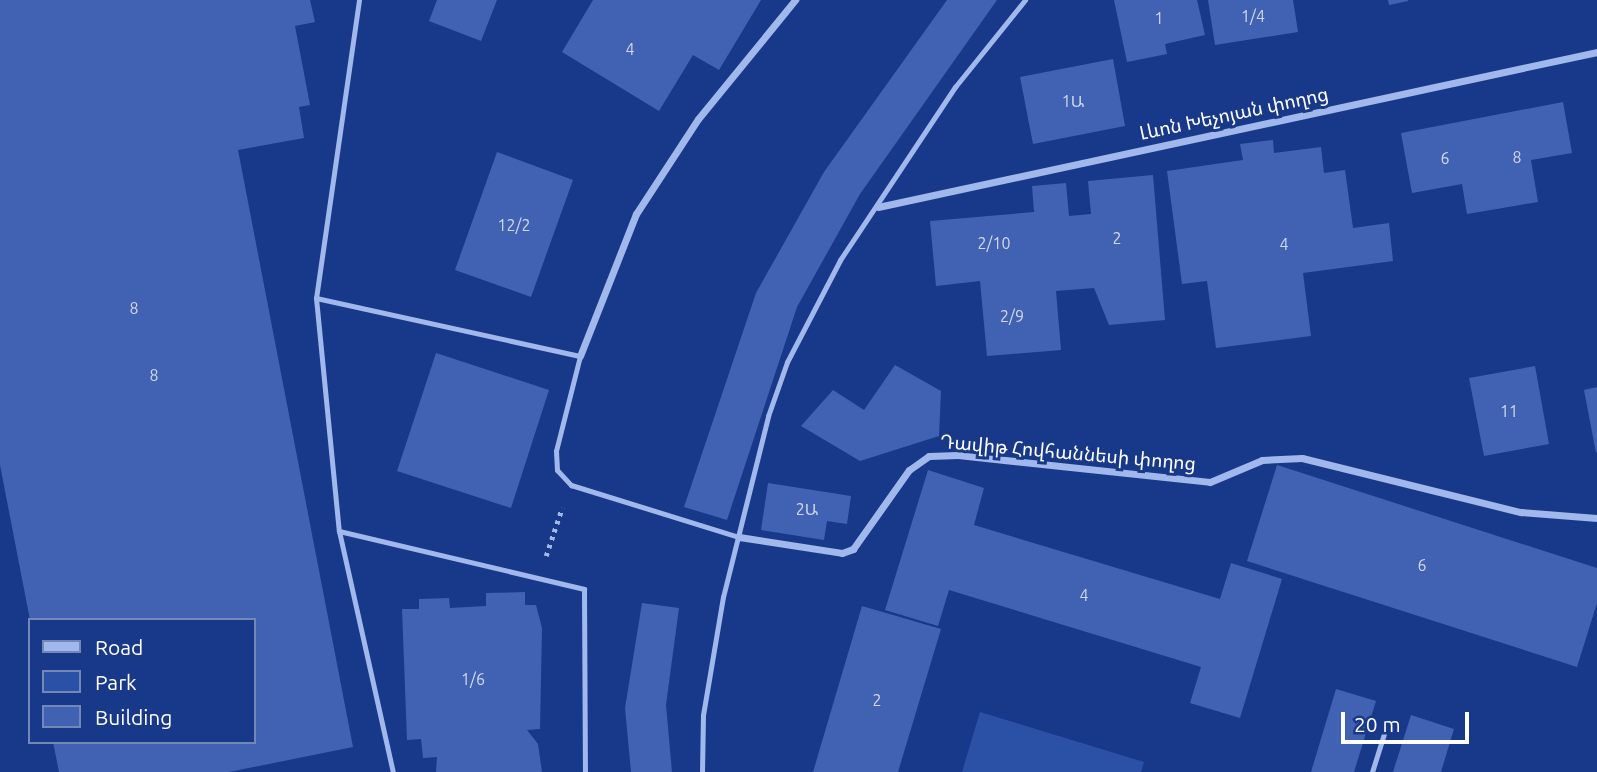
<!DOCTYPE html>
<meta charset="utf-8">
<style>
body{margin:0}
#map{position:relative;width:1597px;height:772px;overflow:hidden;background:#183989;font-family:Ubuntu,"Noto Sans Armenian",sans-serif}
div>[style]{position:absolute}
[style*='--x']{left:calc(var(--x)*1px);top:calc(var(--y)*1px);width:calc(var(--w)*1px);rotate:calc(var(--a)*1deg)}
.green>*{inset:0;background:#2b51a7}
.building>*{inset:0;background:#4162b2}
.path>*{height:4.5px;margin-top:-2.25px;transform-origin:0;background:repeating-linear-gradient(90deg,#a1b8ed 0 3.5px,transparent 0 8.5px)}
.service>*{height:5px;margin:-2.5px;padding:0 2.5px;transform-origin:2.5px;border-radius:2.5px;background:#a1b8ed}
.minor>*{height:7px;margin:-3.5px;padding:0 3.5px;transform-origin:3.5px;border-radius:3.5px;background:#a1b8ed}
span{translate:-50% -50%;white-space:nowrap;text-align:center;line-height:1.15;-webkit-text-stroke:6px #183989;paint-order:stroke}
.number-label{font-size:16px;color:#d0d8ec}
.number-label span{-webkit-text-stroke-width:0}
.street-label{font-size:19px;color:#fff}
.legend{position:absolute;left:28px;top:618px;width:228px;height:126px;box-sizing:border-box;background:#183989;border:2px solid #7488b8;margin:0;padding:9px 12px;list-style:none;font-size:21px;color:#fff}
.legend li{display:flex;align-items:center;gap:14px;height:35px}
.legend b{width:35px;border:2px solid #7488b8}
.scale{position:absolute;left:1341px;top:712px;width:128px;height:32px;box-sizing:border-box;border:4px solid #fff;border-top:0;padding-left:9px;font-size:21px;line-height:24px;white-space:nowrap;color:#fff;-webkit-text-stroke:5px #183989;paint-order:stroke}
</style>
<div id="map">
<div class="green">
<div style="clip-path:polygon(980px 712px,1144px 762px,1141px 772px,962px 772px)"></div>
</div>
<div class="building">
<div style="clip-path:polygon(0 0,310px 0,315px 22px,295px 26px,310px 105px,299px 107px,304px 138px,238px 150px,353px 747px,229px 772px,59px 772px,53px 742px,254px 742px,254px 620px,30px 620px,0 465px)"></div>
<div style="clip-path:polygon(437px 0,497px 0,481px 41px,429px 21px)"></div>
<div style="clip-path:polygon(593px 0,761px 0,719px 70px,693px 55px,659px 111px,562px 52px)"></div>
<div style="clip-path:polygon(947px 0,997px 0,860px 194px,797px 307px,727px 520px,684px 507px,756px 293px,824px 172px)"></div>
<div style="clip-path:polygon(1114px 0,1197px 0,1205px 35px,1165px 44px,1167px 54px,1127px 62px)"></div>
<div style="clip-path:polygon(1208px 0,1293px 0,1298px 32px,1215px 45px)"></div>
<div style="clip-path:polygon(1388px 0,1408px 0,1408px 1px,1389px 5px)"></div>
<div style="clip-path:polygon(1113px 59px,1125px 126px,1033px 144px,1020px 77px)"></div>
<div style="clip-path:polygon(1563px 102px,1572px 153px,1531px 160px,1538px 202px,1467px 214px,1462px 184px,1412px 193px,1401px 133px)"></div>
<div style="clip-path:polygon(1273px 140px,1274px 153px,1321px 147px,1324px 173px,1345px 170px,1353px 228px,1389px 223px,1393px 261px,1303px 273px,1311px 336px,1216px 348px,1207px 281px,1182px 284px,1167px 171px,1243px 160px,1240px 144px)"></div>
<div style="clip-path:polygon(497px 152px,573px 180px,531px 297px,455px 270px)"></div>
<div style="clip-path:polygon(1153px 175px,1165px 320px,1109px 325px,1094px 288px,1056px 291px,1061px 350px,987px 356px,980px 281px,936px 286px,930px 221px,1034px 212px,1032px 186px,1066px 183px,1069px 216px,1091px 214px,1088px 181px)"></div>
<div style="clip-path:polygon(436px 353px,549px 390px,511px 508px,397px 471px)"></div>
<div style="clip-path:polygon(895px 365px,941px 391px,939px 436px,860px 461px,801px 426px,833px 390px,864px 410px)"></div>
<div style="clip-path:polygon(1535px 366px,1549px 444px,1484px 456px,1469px 378px)"></div>
<div style="clip-path:polygon(1597px 387px,1597px 452px,1596px 453px,1584px 390px)"></div>
<div style="clip-path:polygon(1277px 465px,1597px 568px,1597px 603px,1577px 667px,1247px 561px)"></div>
<div style="clip-path:polygon(928px 470px,984px 488px,974px 525px,1220px 599px,1231px 563px,1282px 579px,1240px 718px,1190px 703px,1201px 667px,949px 590px,938px 626px,885px 610px)"></div>
<div style="clip-path:polygon(768px 483px,851px 496px,847px 524px,827px 521px,824px 540px,761px 530px)"></div>
<div style="clip-path:polygon(525px 592px,525px 605px,536px 605px,542px 628px,540px 729px,527px 730px,538px 744px,542px 772px,436px 772px,437px 757px,423px 758px,421px 739px,407px 740px,402px 609px,419px 609px,419px 599px,449px 598px,450px 608px,486px 606px,486px 593px)"></div>
<div style="clip-path:polygon(642px 603px,679px 608px,666px 705px,672px 772px,631px 772px,625px 708px)"></div>
<div style="clip-path:polygon(862px 606px,941px 629px,898px 772px,813px 772px)"></div>
<div style="clip-path:polygon(1336px 689px,1376px 701px,1354px 772px,1311px 772px)"></div>
<div style="clip-path:polygon(1411px 715px,1454px 729px,1441px 772px,1393px 772px)"></div>
</div>
<div class="path">
<div style="--x:546;--y:556;--w:51;--a:-71.6"></div>
</div>
<div class="service">
<div style="--x:359;--y:0;--w:301;--a:98.2"></div>
<div style="--x:316;--y:298;--w:234;--a:84.4"></div>
<div style="--x:339;--y:531;--w:247;--a:77.4"></div>
<div style="--x:316;--y:298;--w:270;--a:12.4"></div>
<div style="--x:580;--y:356;--w:98;--a:104.2"></div>
<div style="--x:556;--y:451;--w:19;--a:87"></div>
<div style="--x:557;--y:470;--w:21;--a:47"></div>
<div style="--x:571;--y:485;--w:176;--a:17.2"></div>
<div style="--x:339;--y:531;--w:252;--a:13.3"></div>
<div style="--x:584;--y:589;--w:183;--a:89.7"></div>
<div style="--x:702;--y:772;--w:57;--a:-89"></div>
<div style="--x:703;--y:715;--w:120;--a:-80.4"></div>
<div style="--x:723;--y:597;--w:187;--a:-76"></div>
<div style="--x:768;--y:416;--w:57;--a:-70.6"></div>
<div style="--x:787;--y:362;--w:115;--a:-62.5"></div>
<div style="--x:840;--y:260;--w:208;--a:-56.4"></div>
<div style="--x:955;--y:87;--w:112;--a:-51.2"></div>
<div style="--x:1372;--y:772;--w:53;--a:-72.6"></div>
</div>
<div class="minor">
<div style="--x:878;--y:207;--w:736;--a:-12.17"></div>
<div style="--x:580;--y:356;--w:153;--a:-68.5"></div>
<div style="--x:636;--y:214;--w:113;--a:-56.9"></div>
<div style="--x:698;--y:119;--w:154;--a:-50.8"></div>
<div style="--x:739;--y:537;--w:104;--a:8.8"></div>
<div style="--x:842;--y:553;--w:12;--a:-20"></div>
<div style="--x:853;--y:549;--w:97;--a:-54.7"></div>
<div style="--x:909;--y:470;--w:24;--a:-35"></div>
<div style="--x:929;--y:456;--w:29;--a:-2"></div>
<div style="--x:958;--y:455;--w:253;--a:6.1"></div>
<div style="--x:1210;--y:482;--w:56;--a:-22.9"></div>
<div style="--x:1262;--y:460;--w:40;--a:-2.9"></div>
<div style="--x:1302;--y:458;--w:226;--a:13.9"></div>
<div style="--x:1521;--y:512;--w:76;--a:4.5"></div>
</div>
<div class="number-label">
<span style="left:1253px;top:16px">1/4</span>
<span style="left:1159px;top:18px">1</span>
<span style="left:630px;top:49px">4</span>
<span style="left:1073px;top:101px">1Ա</span>
<span style="left:1517px;top:157px">8</span>
<span style="left:1445px;top:158px">6</span>
<span style="left:514px;top:225px">12/2</span>
<span style="left:1117px;top:238px">2</span>
<span style="left:994px;top:243px">2/10</span>
<span style="left:1284px;top:244px">4</span>
<span style="left:134px;top:308px">8</span>
<span style="left:1012px;top:316px">2/9</span>
<span style="left:154px;top:375px">8</span>
<span style="left:1509px;top:411px">11</span>
<span style="left:807px;top:509px">2Ա</span>
<span style="left:1422px;top:565px">6</span>
<span style="left:1084px;top:595px">4</span>
<span style="left:473px;top:679px">1/6</span>
<span style="left:877px;top:700px">2</span>
</div>
<div class="street-label">
<span style="left:1234px;top:114px;rotate:-12deg">Լևոն Խեչոյան փողոց</span>
<span style="left:1068px;top:453px;rotate:5deg">Դավիթ Հովհաննեսի փողոց</span>
</div>
<ul class="legend">
<li><b style="height:9px;background:#a1b8ed"></b>Road</li>
<li><b style="height:19px;background:#2b51a7"></b>Park</li>
<li><b style="height:19px;background:#4162b2"></b>Building</li>
</ul>
<div class="scale">20 m</div>
</div>
